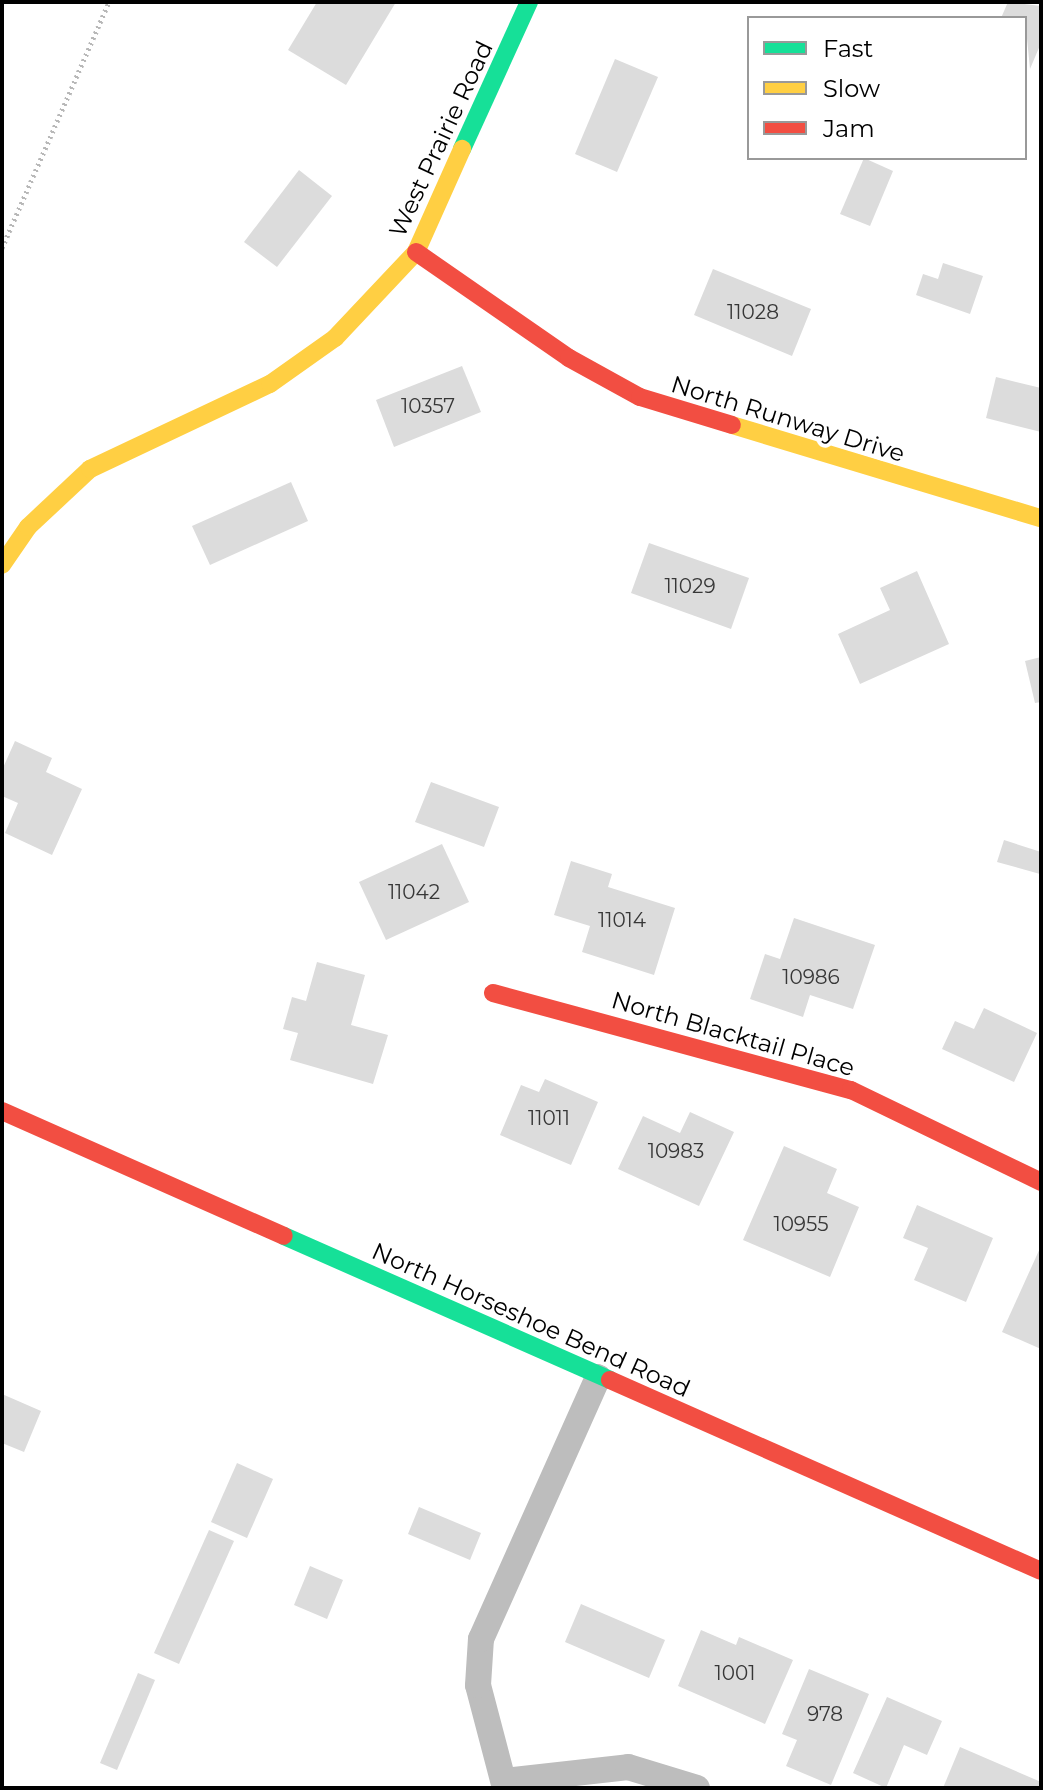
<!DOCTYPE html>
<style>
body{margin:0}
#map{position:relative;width:1043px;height:1790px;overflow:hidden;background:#fff;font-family:Montserrat,sans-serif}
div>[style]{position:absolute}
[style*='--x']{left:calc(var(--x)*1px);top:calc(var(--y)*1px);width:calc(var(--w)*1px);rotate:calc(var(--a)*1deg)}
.building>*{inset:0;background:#dcdcdc}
.path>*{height:5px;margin-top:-2.5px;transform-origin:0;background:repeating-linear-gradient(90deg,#b8b8b8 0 2px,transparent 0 6px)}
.street>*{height:26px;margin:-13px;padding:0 13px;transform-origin:13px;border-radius:13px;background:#bdbdbd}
.fast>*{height:18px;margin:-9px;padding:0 9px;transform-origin:9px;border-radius:9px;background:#16e098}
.slow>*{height:18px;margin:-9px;padding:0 9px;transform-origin:9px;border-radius:9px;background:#ffcf43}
.jam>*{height:18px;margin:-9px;padding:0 9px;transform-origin:9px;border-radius:9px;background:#f24e42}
span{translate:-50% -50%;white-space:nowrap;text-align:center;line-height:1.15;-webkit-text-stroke:8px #fff;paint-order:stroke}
.number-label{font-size:20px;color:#373737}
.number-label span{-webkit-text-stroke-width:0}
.street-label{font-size:24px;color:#000}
.frame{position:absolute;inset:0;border:4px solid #000;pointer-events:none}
.legend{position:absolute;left:747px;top:16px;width:280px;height:144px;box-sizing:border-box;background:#fff;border:2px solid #999;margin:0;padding:10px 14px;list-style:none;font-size:24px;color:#000}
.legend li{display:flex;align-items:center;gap:16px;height:40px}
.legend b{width:40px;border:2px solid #999}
</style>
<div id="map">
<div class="building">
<div style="clip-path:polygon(317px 2px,396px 2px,346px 85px,288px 50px)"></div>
<div style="clip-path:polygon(1008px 2px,1041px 6px,1041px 43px,1030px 69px,1025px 18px,1001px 18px)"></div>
<div style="clip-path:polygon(615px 59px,658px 77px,617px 172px,575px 154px)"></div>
<div style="clip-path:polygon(864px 158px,893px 171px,870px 226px,840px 214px)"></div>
<div style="clip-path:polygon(299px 170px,332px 196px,277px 267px,244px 242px)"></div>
<div style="clip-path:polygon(943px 263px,983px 276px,970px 314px,916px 295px,923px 274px,938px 279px)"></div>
<div style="clip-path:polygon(713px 269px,811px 309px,792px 356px,694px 315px)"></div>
<div style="clip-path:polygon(462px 366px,481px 412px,394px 447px,376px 400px)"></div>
<div style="clip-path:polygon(996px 377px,1041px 388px,1041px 432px,986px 418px)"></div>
<div style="clip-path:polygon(291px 482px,308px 521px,210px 565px,192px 526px)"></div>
<div style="clip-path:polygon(649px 543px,749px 578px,731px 629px,631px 593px)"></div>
<div style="clip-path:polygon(917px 571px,949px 644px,860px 684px,838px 634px,890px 610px,880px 588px)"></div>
<div style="clip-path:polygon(1041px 657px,1041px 702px,1035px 703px,1025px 661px)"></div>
<div style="clip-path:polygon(15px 741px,52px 758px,46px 772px,82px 789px,52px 855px,5px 833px,18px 803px,2px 796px,2px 770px)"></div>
<div style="clip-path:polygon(431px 782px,499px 807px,484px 847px,415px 822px)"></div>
<div style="clip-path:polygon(1004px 840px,1041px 852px,1040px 874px,997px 862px)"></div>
<div style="clip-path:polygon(442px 844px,469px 902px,386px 940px,359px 882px)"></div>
<div style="clip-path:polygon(571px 861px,612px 874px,608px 887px,675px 908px,654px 975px,582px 952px,590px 926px,554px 915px)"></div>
<div style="clip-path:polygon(794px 918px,875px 945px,853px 1009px,810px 995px,803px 1017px,750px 999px,765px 954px,780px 959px)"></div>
<div style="clip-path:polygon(317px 962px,365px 975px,351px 1025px,388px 1035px,373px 1084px,290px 1060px,298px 1033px,283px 1029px,292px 997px,306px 1001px)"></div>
<div style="clip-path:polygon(984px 1008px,1037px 1033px,1014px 1082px,942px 1049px,955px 1021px,974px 1029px)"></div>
<div style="clip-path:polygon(545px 1079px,598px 1102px,571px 1165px,500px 1135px,521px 1085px,539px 1092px)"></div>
<div style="clip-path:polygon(690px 1112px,734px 1132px,699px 1206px,618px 1169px,643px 1116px,680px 1133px)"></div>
<div style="clip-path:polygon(784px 1146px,837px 1169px,827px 1193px,859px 1207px,830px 1277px,743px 1240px)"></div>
<div style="clip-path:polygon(917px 1205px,993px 1238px,966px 1302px,914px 1280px,928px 1248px,903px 1238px)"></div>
<div style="clip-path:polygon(1041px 1246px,1041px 1349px,1002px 1332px)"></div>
<div style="clip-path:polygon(2px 1394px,41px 1411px,24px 1452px,2px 1443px)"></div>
<div style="clip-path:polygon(237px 1463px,273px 1479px,247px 1538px,211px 1522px)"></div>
<div style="clip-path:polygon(419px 1507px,481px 1533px,470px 1560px,408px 1534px)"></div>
<div style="clip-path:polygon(209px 1530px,234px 1541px,179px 1664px,154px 1653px)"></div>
<div style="clip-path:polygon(310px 1566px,343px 1580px,327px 1619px,294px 1605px)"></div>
<div style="clip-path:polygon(581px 1604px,665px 1640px,649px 1678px,565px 1642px)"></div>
<div style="clip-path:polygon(701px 1630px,736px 1645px,739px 1637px,793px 1660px,765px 1724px,678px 1686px)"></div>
<div style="clip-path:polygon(809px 1669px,869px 1694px,831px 1785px,786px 1766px,797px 1740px,782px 1734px)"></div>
<div style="clip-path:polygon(138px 1673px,155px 1680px,117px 1770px,100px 1763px)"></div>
<div style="clip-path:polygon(887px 1697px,942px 1721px,927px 1755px,904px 1745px,886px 1788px,853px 1773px)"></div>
<div style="clip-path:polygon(960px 1747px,1041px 1782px,1041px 1788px,943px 1788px)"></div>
</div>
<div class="path">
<div style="--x:2;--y:248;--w:268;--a:-66.5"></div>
</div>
<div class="street">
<div style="--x:504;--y:1781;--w:125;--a:-6.4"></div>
<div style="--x:628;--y:1767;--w:72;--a:16.9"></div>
<div style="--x:505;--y:1788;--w:106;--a:-104.7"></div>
<div style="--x:478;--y:1685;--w:46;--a:-86.3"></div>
<div style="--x:481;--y:1639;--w:287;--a:-65.9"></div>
</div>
<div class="fast">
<div style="--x:462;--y:149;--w:162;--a:-65.5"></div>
<div style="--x:284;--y:1236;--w:356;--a:23.8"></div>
</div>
<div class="slow">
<div style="--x:732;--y:425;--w:323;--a:16.8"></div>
<div style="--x:2;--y:565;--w:46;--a:-55.6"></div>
<div style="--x:28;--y:527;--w:85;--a:-43.1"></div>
<div style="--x:90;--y:469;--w:199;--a:-25.3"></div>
<div style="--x:270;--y:384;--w:80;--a:-35.3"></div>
<div style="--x:335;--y:338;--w:118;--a:-46.7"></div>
<div style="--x:416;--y:252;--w:113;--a:-65.9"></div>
</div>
<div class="jam">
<div style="--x:416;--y:252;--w:186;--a:34.7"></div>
<div style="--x:569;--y:358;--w:81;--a:28.8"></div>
<div style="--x:640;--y:397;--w:96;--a:16.9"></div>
<div style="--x:493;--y:993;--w:371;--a:15.2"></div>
<div style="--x:851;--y:1090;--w:211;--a:25.8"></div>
<div style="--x:2;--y:1111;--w:308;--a:23.9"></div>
<div style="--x:610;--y:1380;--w:471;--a:23.9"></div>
</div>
<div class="number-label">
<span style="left:753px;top:312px">11028</span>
<span style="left:428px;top:406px">10357</span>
<span style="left:690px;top:586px">11029</span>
<span style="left:414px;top:892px">11042</span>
<span style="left:622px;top:920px">11014</span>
<span style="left:811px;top:977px">10986</span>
<span style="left:549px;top:1118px">11011</span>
<span style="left:676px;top:1151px">10983</span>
<span style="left:801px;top:1224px">10955</span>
<span style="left:735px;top:1673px">1001</span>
<span style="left:825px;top:1714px">978</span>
</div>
<div class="street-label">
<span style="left:441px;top:139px;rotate:-65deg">West Prairie Road</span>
<span style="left:788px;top:419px;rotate:17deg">North Runway Drive</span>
<span style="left:733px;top:1034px;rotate:16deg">North Blacktail Place</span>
<span style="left:531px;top:1320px;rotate:24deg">North Horseshoe Bend Road</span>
</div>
<div class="frame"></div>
<ul class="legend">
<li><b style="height:10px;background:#16e098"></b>Fast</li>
<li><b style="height:10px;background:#ffcf43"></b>Slow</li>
<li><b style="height:10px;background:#f24e42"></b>Jam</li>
</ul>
</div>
